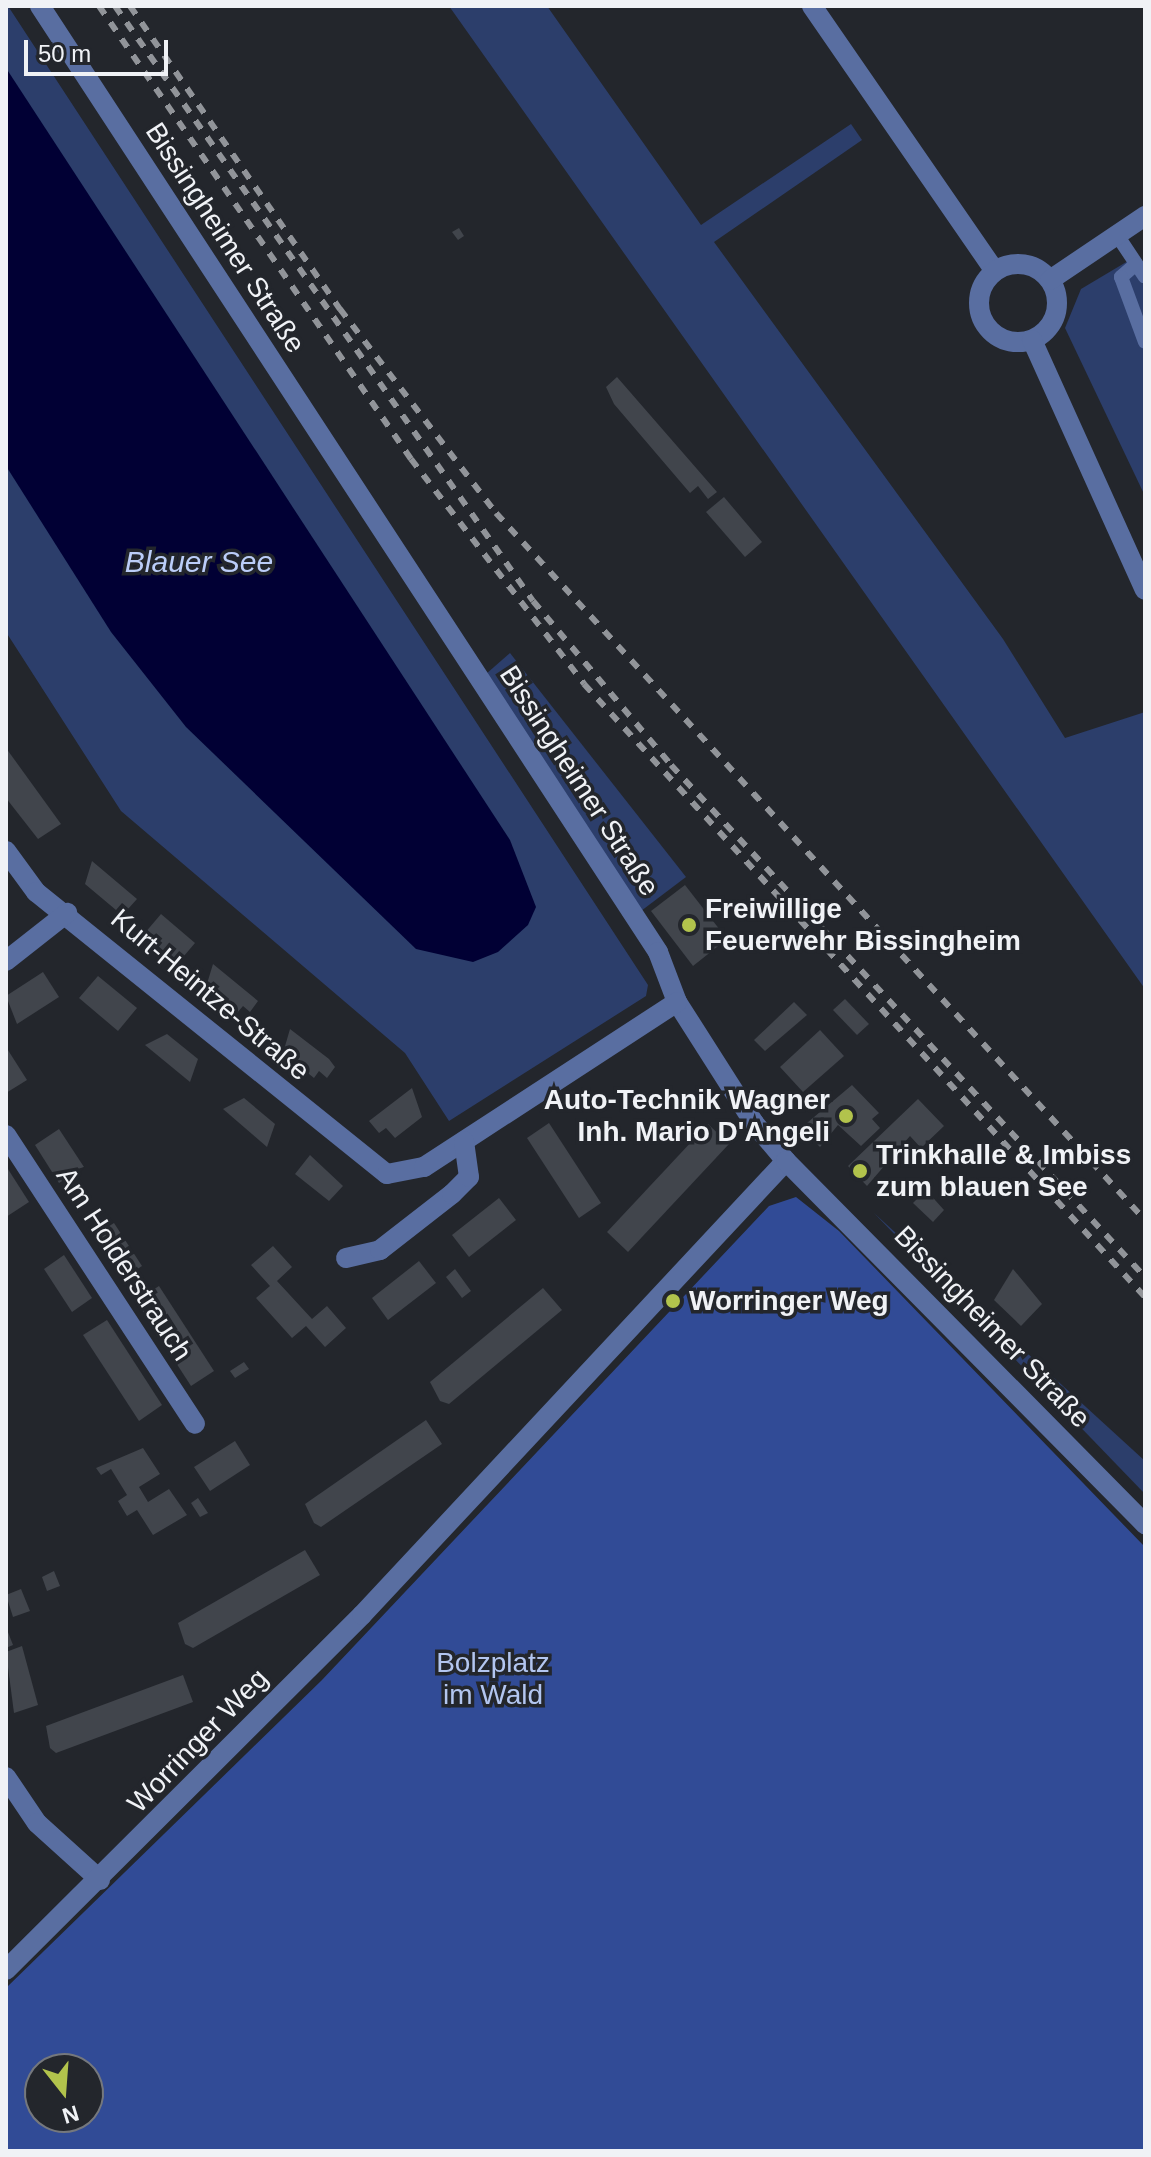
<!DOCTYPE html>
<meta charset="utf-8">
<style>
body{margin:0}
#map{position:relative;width:1151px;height:2157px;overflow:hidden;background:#23262c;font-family:Helvetica,sans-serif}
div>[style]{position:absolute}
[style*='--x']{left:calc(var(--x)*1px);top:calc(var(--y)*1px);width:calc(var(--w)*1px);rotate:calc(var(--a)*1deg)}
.green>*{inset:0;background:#2c3e6b}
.forest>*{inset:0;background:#314b96}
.water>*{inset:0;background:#010034}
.building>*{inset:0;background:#41454c}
.pedestrian>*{height:14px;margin:-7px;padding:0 7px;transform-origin:7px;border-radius:7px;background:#596ea1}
.minor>*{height:20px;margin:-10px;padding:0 10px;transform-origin:10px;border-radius:10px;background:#596ea1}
.minor>.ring{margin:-10px;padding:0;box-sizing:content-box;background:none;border:20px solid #596ea1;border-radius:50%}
.tertiary>*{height:20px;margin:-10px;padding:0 10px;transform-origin:10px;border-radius:10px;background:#596ea1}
.rail>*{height:6px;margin-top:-3px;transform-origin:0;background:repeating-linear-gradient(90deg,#919499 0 10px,transparent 0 20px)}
.dots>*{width:22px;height:22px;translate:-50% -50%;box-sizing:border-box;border:4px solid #23262c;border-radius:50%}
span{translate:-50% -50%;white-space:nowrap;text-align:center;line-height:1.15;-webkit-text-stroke:7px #23262c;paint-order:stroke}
.street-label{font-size:28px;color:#f0f2f6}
.poi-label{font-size:28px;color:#f0f2f6;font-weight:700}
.left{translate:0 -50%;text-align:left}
.right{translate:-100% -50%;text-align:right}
.park-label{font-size:28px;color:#b3c6f0}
.water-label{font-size:30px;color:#bbcdf8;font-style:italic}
.frame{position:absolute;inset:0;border:8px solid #f0f2f6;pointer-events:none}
.north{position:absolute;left:24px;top:2053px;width:80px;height:80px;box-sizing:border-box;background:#23262c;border:2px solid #75787d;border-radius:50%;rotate:163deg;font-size:22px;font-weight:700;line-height:32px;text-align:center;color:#f0f2f6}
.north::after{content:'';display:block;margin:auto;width:28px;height:36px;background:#b2c34c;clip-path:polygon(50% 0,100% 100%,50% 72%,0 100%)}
.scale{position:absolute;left:24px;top:40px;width:144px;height:36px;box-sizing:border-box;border:4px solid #f0f2f6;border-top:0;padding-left:10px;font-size:24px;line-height:28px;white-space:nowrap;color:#f0f2f6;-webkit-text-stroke:6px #23262c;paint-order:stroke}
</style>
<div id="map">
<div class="green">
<div style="clip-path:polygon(8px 6px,648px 985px,646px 996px,449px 1121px,405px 1053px,121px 811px,6px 632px)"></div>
<div style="clip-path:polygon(449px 6px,547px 6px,701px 225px,851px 124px,862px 140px,714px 242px,1003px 639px,1065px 738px,1145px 712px,1145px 989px)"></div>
<div style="clip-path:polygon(1128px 261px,1145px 287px,1145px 496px,1065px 328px,1081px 289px)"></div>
<div style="clip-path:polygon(510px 653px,686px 877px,641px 911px,486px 674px)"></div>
<div style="clip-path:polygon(874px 1213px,1145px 1461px,1145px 1494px)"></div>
</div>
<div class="forest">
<div style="clip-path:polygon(evenodd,796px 1197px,839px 1231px,1145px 1547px,1145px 2151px,6px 2151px,6px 1988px,322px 1680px,769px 1206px,796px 1197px,40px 2069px,88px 2069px,88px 2117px,40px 2117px,40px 2069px)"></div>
</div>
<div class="water">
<div style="clip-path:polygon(6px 68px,510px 840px,536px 907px,528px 925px,498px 952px,473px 962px,416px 949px,186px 727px,111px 632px,6px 466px)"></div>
</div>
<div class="building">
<div style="clip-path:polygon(459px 228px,464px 236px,458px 240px,452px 232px)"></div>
<div style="clip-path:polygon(617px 377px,717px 492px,708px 499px,698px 486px,690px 493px,614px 404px,606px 387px)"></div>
<div style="clip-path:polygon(724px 497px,762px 542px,745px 557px,706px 512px)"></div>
<div style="clip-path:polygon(6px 748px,61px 824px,38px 839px,6px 798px)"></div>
<div style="clip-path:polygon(92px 861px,137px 899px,128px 909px,122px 903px,116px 910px,85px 884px)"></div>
<div style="clip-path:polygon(685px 885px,727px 939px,693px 966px,651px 911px)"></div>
<div style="clip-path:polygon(161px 914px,195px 943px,178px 963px,144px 934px)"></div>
<div style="clip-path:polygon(213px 964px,258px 1001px,250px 1012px,243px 1006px,237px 1013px,206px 987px)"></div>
<div style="clip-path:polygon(43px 972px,59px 997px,17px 1024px,6px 996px)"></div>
<div style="clip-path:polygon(98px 976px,137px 1008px,118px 1031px,79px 998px)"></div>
<div style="clip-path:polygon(845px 999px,869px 1024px,857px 1035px,833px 1010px)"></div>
<div style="clip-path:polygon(794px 1002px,807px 1015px,765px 1051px,754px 1040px)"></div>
<div style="clip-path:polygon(290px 1029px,329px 1059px,335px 1067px,327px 1078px,319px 1071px,314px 1078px,283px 1053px)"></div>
<div style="clip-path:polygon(820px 1030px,844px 1056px,803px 1092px,780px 1067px)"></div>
<div style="clip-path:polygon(167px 1034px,198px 1059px,190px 1082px,145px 1045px)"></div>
<div style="clip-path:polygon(6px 1047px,27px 1080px,6px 1093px)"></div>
<div style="clip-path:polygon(852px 1085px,879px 1113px,872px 1119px,880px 1128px,861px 1146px,838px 1125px,820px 1147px,801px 1128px)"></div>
<div style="clip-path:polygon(412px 1088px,422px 1117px,395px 1138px,386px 1128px,379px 1133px,369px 1121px)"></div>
<div style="clip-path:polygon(244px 1098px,275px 1124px,267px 1147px,223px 1109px)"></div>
<div style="clip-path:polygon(918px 1099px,944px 1126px,921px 1148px,910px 1136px,867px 1186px,848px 1166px)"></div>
<div style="clip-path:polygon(549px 1123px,601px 1203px,579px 1218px,527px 1138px)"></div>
<div style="clip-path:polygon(708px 1124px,729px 1144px,628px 1252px,607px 1232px)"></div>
<div style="clip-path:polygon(59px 1129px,84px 1167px,59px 1183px,35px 1145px)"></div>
<div style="clip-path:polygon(310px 1155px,343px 1186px,329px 1201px,295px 1174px)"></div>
<div style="clip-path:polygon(6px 1166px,29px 1202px,6px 1217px)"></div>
<div style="clip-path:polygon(926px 1190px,944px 1210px,933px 1222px,913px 1203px)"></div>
<div style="clip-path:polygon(499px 1198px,516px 1220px,469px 1257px,452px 1235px)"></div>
<div style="clip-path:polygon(114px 1223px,142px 1266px,122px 1279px,94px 1236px)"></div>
<div style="clip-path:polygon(273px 1246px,292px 1267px,277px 1281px,312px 1319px,327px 1306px,346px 1328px,325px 1347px,306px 1326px,292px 1338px,256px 1298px,270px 1286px,251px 1265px)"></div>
<div style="clip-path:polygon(64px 1255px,92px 1298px,72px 1312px,44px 1269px)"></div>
<div style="clip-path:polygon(419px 1261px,436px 1283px,388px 1320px,372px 1298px)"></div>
<div style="clip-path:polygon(455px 1269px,471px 1291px,462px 1298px,446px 1277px)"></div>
<div style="clip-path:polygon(1013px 1269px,1042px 1304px,1021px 1326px,994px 1300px)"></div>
<div style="clip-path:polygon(159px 1286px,214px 1371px,191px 1386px,136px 1301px)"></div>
<div style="clip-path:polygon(543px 1288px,562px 1310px,449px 1404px,440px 1401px,430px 1382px)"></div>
<div style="clip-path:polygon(107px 1320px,162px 1405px,139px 1421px,83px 1335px)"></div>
<div style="clip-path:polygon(244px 1362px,249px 1369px,235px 1378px,230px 1371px)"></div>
<div style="clip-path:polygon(426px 1420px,442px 1444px,321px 1527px,314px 1523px,305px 1504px)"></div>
<div style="clip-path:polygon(235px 1441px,250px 1465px,210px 1491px,194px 1467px)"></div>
<div style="clip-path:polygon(143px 1448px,160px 1474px,139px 1487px,148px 1502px,169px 1489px,187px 1515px,153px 1535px,137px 1510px,127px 1516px,118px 1501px,127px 1495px,111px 1469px,101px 1475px,96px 1468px)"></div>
<div style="clip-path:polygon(198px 1498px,208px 1513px,200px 1517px,191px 1503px)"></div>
<div style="clip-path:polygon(305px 1550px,320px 1575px,193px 1648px,185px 1644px,178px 1623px)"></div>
<div style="clip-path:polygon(54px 1571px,60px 1586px,47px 1591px,42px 1577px)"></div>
<div style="clip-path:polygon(21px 1589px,30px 1611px,13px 1617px,6px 1595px)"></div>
<div style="clip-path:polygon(6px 1627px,13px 1645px,6px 1648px)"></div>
<div style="clip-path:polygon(22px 1646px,38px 1705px,14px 1713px,6px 1652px)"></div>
<div style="clip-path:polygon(183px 1675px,193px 1702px,56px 1753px,50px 1748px,46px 1726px)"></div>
</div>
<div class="pedestrian">
<div style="--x:1117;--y:235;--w:50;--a:56.3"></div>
<div style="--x:1136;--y:264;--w:20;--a:139"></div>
<div style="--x:1121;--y:277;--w:69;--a:69.7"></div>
</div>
<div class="minor">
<div style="--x:40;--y:6;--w:1130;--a:56.84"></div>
<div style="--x:658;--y:952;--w:53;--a:69.2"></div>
<div style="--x:677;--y:1002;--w:143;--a:57.5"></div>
<div style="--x:754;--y:1123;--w:50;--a:49.9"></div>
<div style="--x:812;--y:6;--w:322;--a:55.4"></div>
<div class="ring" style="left:979px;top:264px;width:58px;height:58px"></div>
<div style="--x:1050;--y:280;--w:115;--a:-34"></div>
<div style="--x:1032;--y:340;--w:274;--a:65.7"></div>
<div style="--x:6;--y:851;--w:51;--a:53.8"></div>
<div style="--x:36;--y:892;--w:450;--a:38.8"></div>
<div style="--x:387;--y:1174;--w:38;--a:-11"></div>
<div style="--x:424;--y:1167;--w:302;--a:-33.1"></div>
<div style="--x:6;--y:961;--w:78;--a:-38.2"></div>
<div style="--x:6;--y:1135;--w:345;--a:56.8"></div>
<div style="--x:346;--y:1258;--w:35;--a:-13"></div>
<div style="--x:380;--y:1250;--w:91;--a:-37.9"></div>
<div style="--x:452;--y:1194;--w:24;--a:-45"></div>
<div style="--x:469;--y:1177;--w:36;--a:-98"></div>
<div style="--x:6;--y:1777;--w:55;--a:56"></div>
<div style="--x:37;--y:1823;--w:85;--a:42.1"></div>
</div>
<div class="tertiary">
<div style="--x:6;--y:1970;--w:503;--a:-44.92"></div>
<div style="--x:362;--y:1615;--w:621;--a:-46.96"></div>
<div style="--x:786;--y:1161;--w:511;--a:45.32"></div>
</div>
<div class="rail">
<div style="--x:99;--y:6;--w:550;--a:55.44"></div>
<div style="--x:411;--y:459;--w:284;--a:52.4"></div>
<div style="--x:584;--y:684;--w:831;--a:47.54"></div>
<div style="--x:115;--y:6;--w:727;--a:54.91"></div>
<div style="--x:533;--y:601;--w:214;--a:49.9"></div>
<div style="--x:671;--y:765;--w:698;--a:47.21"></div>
<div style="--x:130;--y:6;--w:369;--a:55.3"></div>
<div style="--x:340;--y:309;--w:257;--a:52.6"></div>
<div style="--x:496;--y:513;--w:960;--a:47.45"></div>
</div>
<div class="dots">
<div style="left:689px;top:925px;background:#b2c34c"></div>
<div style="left:846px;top:1116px;background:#b2c34c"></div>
<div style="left:860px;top:1171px;background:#b2c34c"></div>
<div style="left:673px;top:1301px;background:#b2c34c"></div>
</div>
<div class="street-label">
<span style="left:225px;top:238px;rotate:57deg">Bissingheimer Straße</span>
<span style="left:579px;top:781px;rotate:57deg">Bissingheimer Straße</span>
<span style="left:210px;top:995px;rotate:40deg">Kurt-Heintze-Straße</span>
<span style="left:124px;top:1264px;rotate:57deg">Am Holderstrauch</span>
<span style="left:992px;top:1327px;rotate:46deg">Bissingheimer Straße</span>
<span style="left:198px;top:1741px;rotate:-46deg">Worringer Weg</span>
</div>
<div class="poi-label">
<span class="left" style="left:705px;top:925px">Freiwillige<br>Feuerwehr Bissingheim</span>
<span class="right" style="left:830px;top:1116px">Auto-Technik Wagner<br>Inh. Mario D'Angeli</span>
<span class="left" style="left:876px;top:1171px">Trinkhalle &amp; Imbiss<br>zum blauen See</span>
<span class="left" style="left:689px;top:1301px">Worringer Weg</span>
</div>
<div class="park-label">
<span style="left:493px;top:1679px">Bolzplatz<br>im Wald</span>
</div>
<div class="water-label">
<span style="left:199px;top:562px">Blauer See</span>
</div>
<div class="frame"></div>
<div class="north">N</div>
<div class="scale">50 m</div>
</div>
